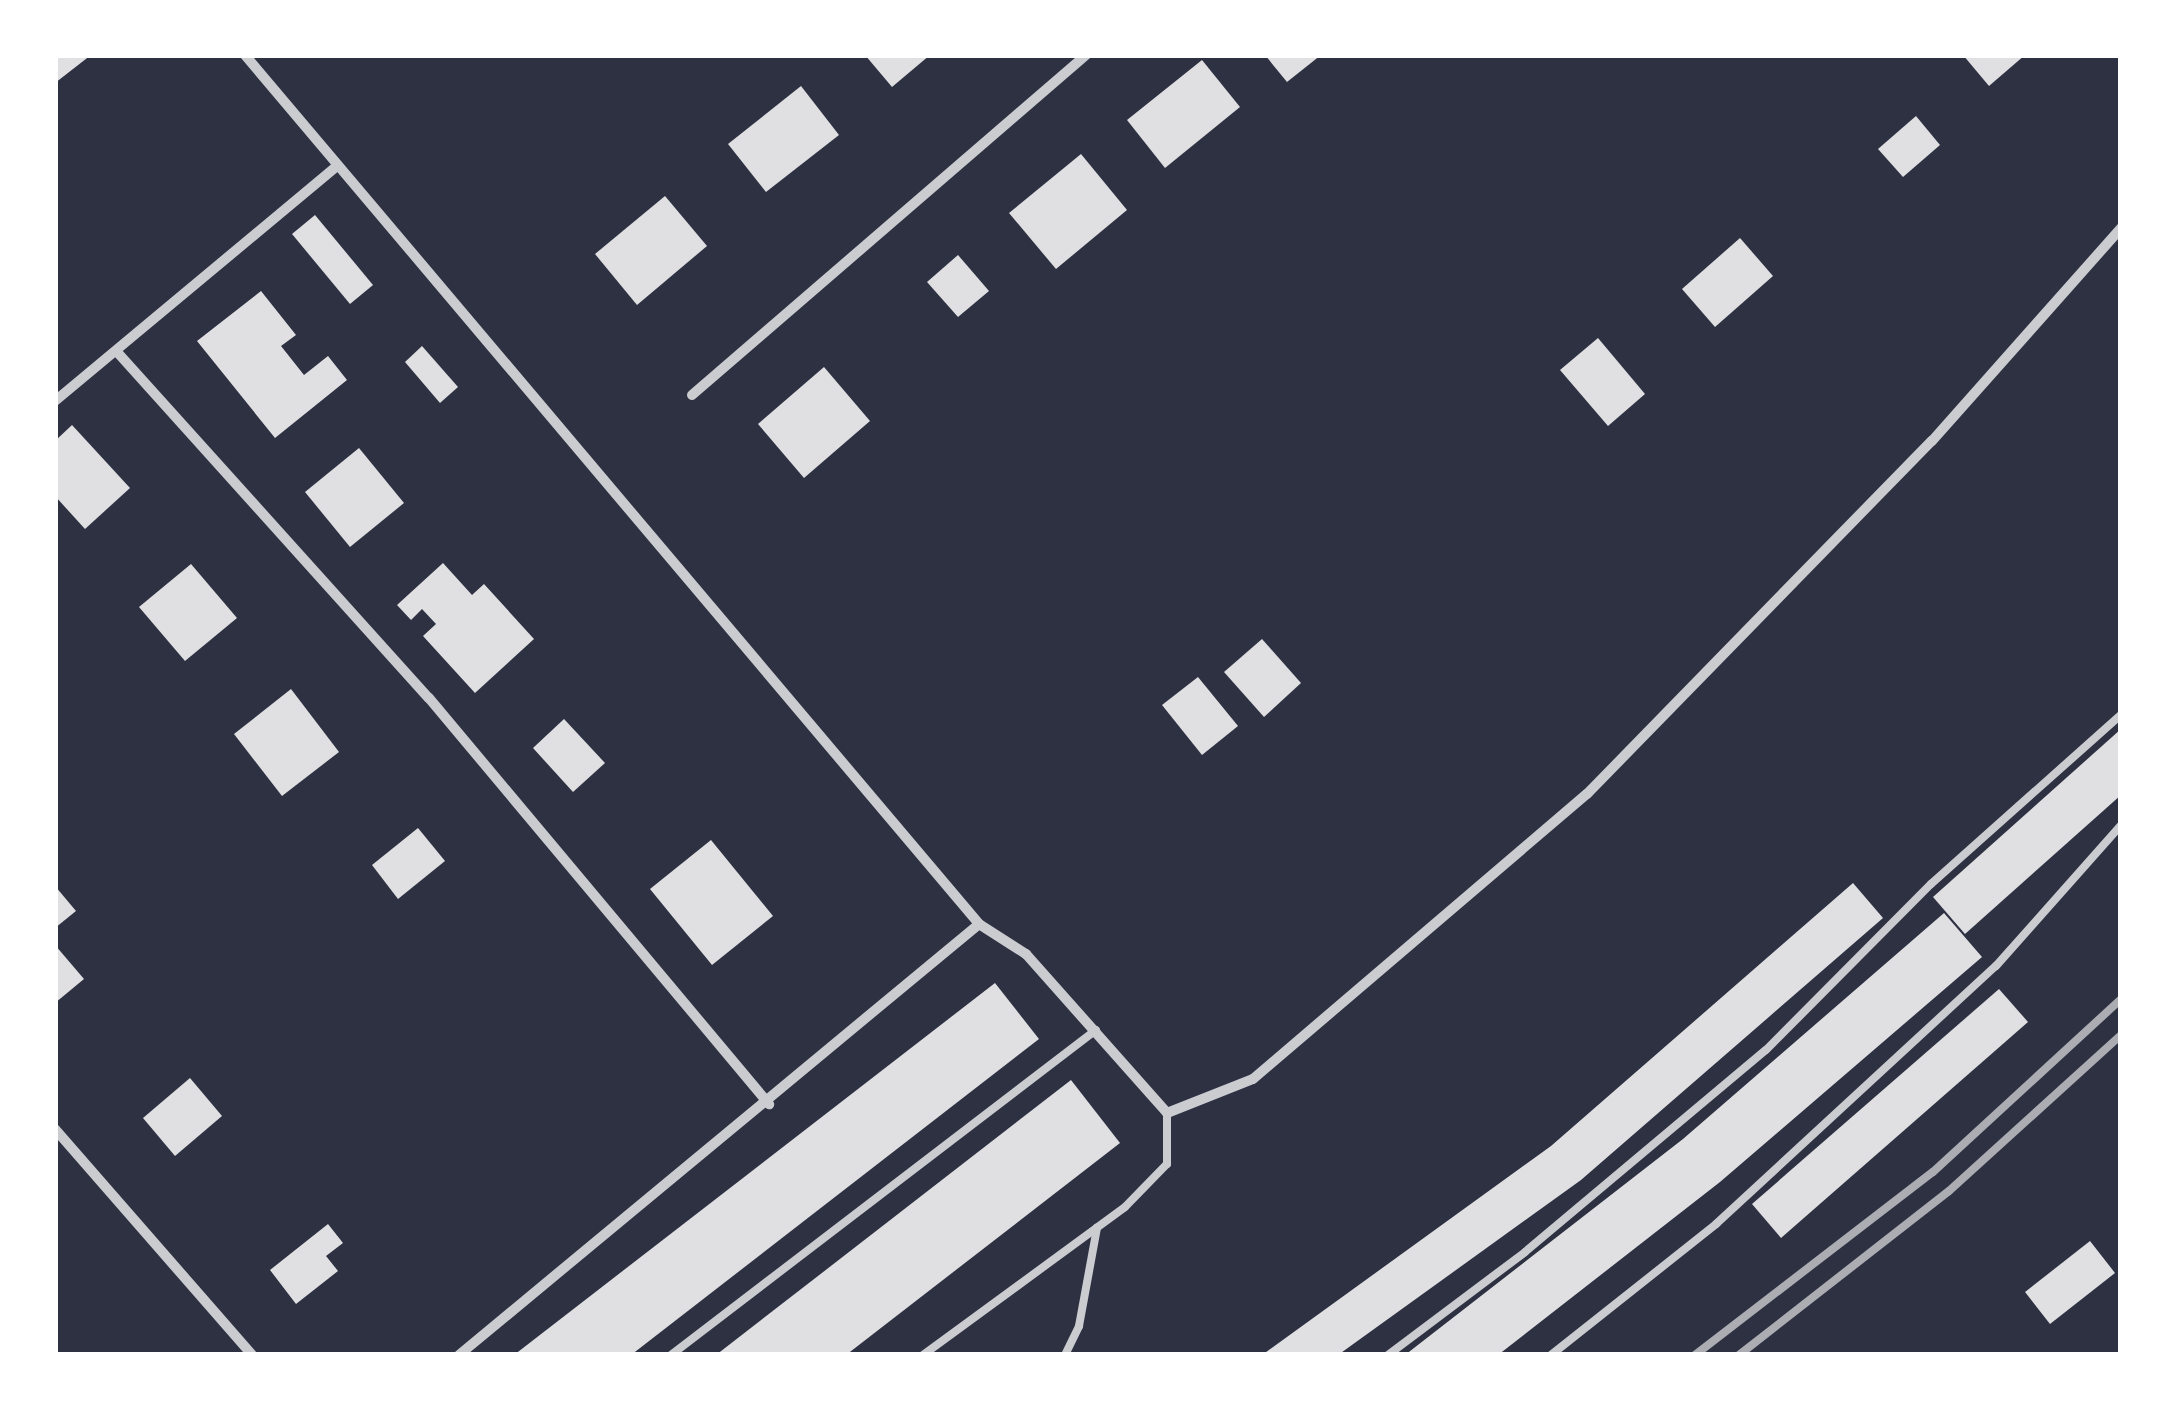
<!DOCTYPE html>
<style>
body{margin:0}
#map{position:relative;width:2176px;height:1410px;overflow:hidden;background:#2d3142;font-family:Helvetica,sans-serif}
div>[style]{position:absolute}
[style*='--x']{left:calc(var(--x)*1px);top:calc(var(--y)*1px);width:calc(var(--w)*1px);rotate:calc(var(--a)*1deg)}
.building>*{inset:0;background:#e0e0e3}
.service>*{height:8px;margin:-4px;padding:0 4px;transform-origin:4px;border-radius:4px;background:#caccd0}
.minor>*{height:10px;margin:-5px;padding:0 5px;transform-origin:5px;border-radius:5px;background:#caccd0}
.rail>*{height:8px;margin:-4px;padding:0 4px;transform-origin:4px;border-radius:4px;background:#abadb3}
span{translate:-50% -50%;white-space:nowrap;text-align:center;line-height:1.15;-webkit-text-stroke:9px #fff;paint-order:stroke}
.frame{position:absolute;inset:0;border:58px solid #fff;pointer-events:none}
</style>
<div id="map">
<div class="building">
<div style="clip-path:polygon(55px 55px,91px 55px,55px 83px)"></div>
<div style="clip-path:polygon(865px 55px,930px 55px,892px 87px)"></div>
<div style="clip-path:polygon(1265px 55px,1321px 55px,1287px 82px)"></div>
<div style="clip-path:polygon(1963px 55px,2025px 55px,1989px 86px)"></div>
<div style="clip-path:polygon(1202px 60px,1240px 107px,1165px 168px,1127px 120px)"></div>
<div style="clip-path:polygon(801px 86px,839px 135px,766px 192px,728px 144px)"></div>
<div style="clip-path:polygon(1916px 116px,1940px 145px,1903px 177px,1878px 149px)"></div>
<div style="clip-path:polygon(1081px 154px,1127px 210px,1056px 269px,1009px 213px)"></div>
<div style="clip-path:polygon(665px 196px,707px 246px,637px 305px,595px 254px)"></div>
<div style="clip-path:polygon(315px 215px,373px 285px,350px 304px,292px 234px)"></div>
<div style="clip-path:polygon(1740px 238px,1773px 276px,1715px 327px,1682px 289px)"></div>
<div style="clip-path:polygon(958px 255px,989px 291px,958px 317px,927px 282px)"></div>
<div style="clip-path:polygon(261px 291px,296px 335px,281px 346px,304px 375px,328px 356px,347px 380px,275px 438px,197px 341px)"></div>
<div style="clip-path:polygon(1598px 338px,1645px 394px,1608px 426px,1560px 370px)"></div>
<div style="clip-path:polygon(422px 346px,458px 387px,440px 403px,405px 362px)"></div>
<div style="clip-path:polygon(824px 367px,870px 421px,804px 478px,758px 424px)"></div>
<div style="clip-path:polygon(72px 425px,130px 488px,85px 529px,55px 496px,55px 441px)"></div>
<div style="clip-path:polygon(359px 448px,404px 503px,350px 547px,305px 492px)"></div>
<div style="clip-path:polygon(443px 563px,472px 595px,484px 584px,534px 639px,475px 693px,423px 636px,436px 624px,422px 609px,411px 620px,397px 605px)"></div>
<div style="clip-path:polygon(191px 564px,237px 618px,185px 661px,139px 607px)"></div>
<div style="clip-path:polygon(1262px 639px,1301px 683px,1264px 717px,1224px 672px)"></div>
<div style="clip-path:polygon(1198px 677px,1238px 726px,1202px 755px,1162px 705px)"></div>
<div style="clip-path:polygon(291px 689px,339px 752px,282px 796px,234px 734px)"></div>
<div style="clip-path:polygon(564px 719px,605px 763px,573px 792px,533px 748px)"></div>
<div style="clip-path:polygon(2121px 729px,2121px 795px,1965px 934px,1933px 897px)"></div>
<div style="clip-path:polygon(418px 828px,445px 861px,398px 899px,372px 865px)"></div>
<div style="clip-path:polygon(711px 840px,773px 916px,712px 965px,650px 889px)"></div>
<div style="clip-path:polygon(1853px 883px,1883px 918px,1581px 1180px,1338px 1355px,1262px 1355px,1551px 1146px)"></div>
<div style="clip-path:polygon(55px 886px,76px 911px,55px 928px)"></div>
<div style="clip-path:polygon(1944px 913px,1982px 957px,1720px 1182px,1498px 1355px,1405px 1355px,1683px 1139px)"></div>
<div style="clip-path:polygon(55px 945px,84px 979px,55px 1003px)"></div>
<div style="clip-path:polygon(995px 983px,1039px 1039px,631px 1355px,514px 1355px)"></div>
<div style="clip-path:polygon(1999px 989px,2028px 1022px,1781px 1238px,1752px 1204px)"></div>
<div style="clip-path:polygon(190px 1078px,222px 1116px,175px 1156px,143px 1118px)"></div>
<div style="clip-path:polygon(1071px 1080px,1120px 1143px,846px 1355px,716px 1355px)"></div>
<div style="clip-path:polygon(328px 1224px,343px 1243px,326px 1256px,338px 1271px,296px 1304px,270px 1270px)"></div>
<div style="clip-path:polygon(2090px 1241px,2115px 1273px,2050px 1324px,2025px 1292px)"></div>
</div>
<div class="service">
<div style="--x:671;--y:1355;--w:535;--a:-37.41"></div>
<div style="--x:923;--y:1355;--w:250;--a:-36.2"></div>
<div style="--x:1125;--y:1207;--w:60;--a:-45.7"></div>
<div style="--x:1167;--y:1164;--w:51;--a:-90"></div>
<div style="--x:1065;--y:1355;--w:32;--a:-64"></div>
<div style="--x:1079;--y:1326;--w:100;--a:-79.6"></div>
<div style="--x:1388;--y:1355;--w:171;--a:-36.9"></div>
<div style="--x:1525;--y:1252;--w:314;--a:-40"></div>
<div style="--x:1766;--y:1050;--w:234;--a:-45.2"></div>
<div style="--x:1931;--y:884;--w:254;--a:-41.7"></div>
<div style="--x:1551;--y:1355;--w:211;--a:-38.4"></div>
<div style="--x:1716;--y:1224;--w:381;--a:-42.7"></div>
<div style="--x:1996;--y:966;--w:188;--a:-48.4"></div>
</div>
<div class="minor">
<div style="--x:245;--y:55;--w:1138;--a:49.81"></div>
<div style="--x:979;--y:924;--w:56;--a:32.6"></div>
<div style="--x:1026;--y:954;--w:213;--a:48.4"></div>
<div style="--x:1167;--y:1113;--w:92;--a:-21.6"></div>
<div style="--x:1253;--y:1079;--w:439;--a:-40.5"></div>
<div style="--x:1587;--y:794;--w:494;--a:-45.7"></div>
<div style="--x:1932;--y:441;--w:285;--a:-48.4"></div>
<div style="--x:118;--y:353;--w:464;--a:48"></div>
<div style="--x:429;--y:698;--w:530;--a:50.06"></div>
<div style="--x:692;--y:395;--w:520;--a:-40.79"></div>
<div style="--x:55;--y:401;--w:368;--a:-39.8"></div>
<div style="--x:55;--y:1129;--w:300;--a:48.9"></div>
<div style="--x:459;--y:1355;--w:675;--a:-39.65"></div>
</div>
<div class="rail">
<div style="--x:1695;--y:1355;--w:300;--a:-37.6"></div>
<div style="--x:1933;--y:1172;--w:255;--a:-42.6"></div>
<div style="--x:1739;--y:1355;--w:266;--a:-38"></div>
<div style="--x:1949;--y:1191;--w:232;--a:-42.2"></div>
</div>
<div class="frame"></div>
</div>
